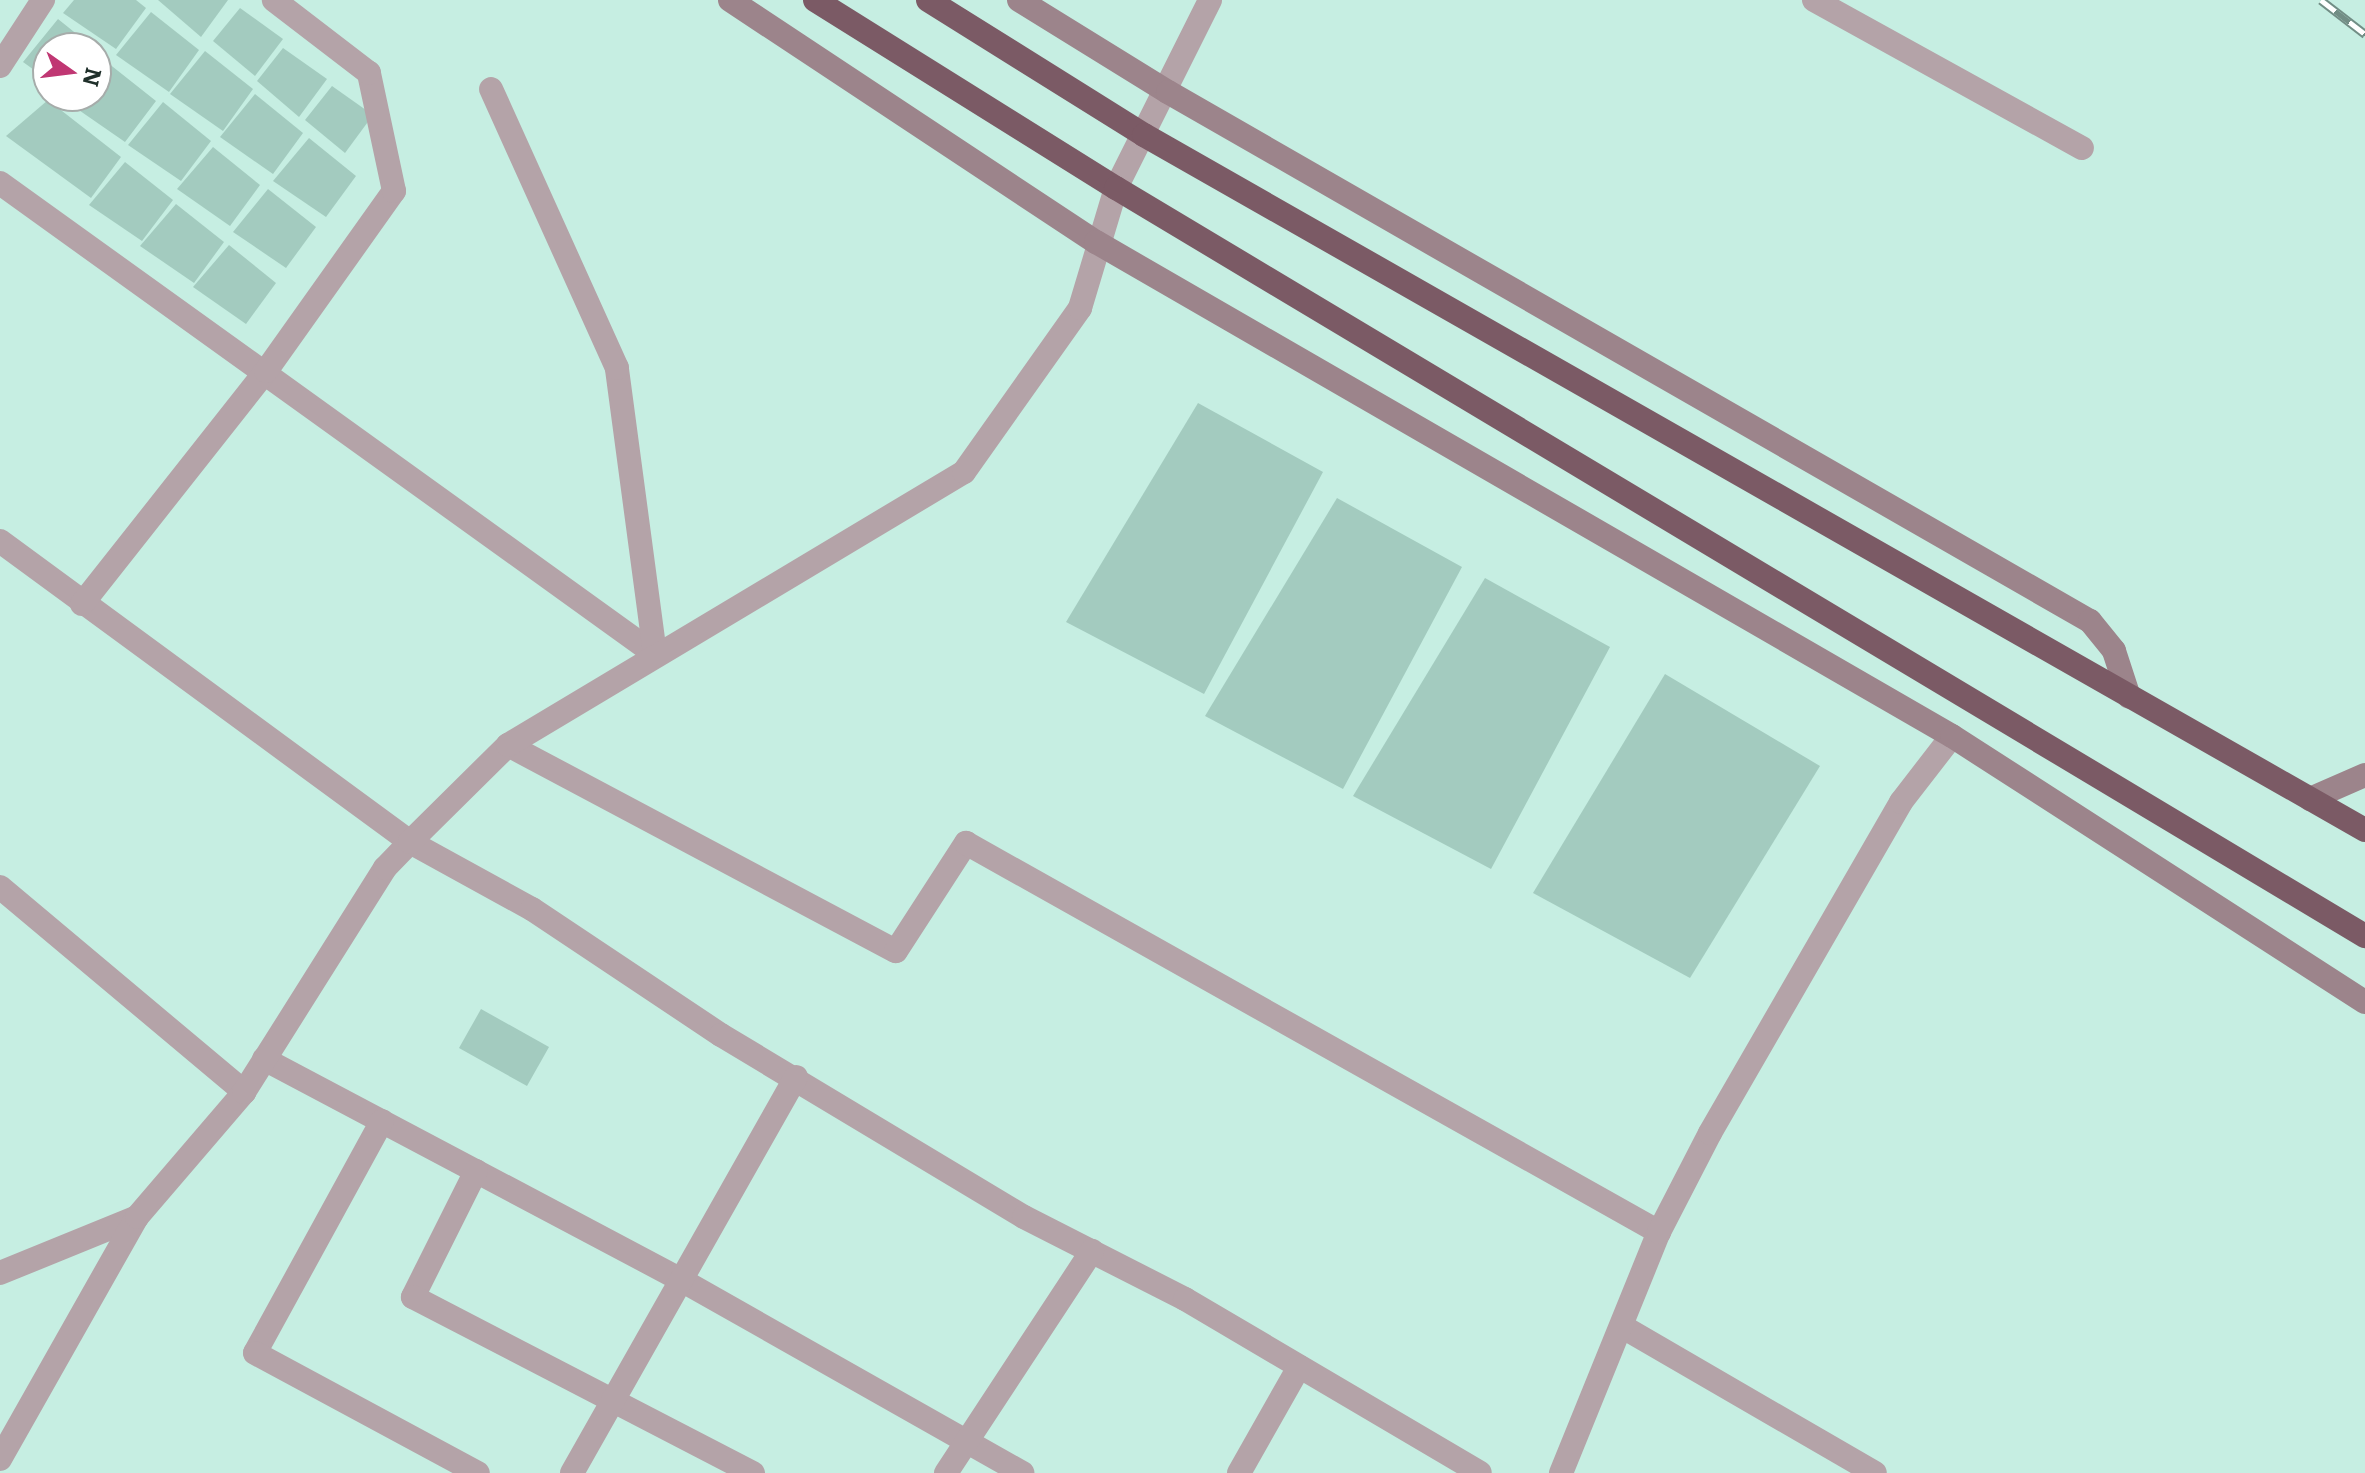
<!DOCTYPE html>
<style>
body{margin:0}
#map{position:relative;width:2365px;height:1473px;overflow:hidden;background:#c6eee2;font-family:Literata,serif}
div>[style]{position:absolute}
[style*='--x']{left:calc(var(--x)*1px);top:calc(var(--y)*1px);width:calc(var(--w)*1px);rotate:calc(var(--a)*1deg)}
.building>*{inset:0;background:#a3cbbf}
.street>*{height:24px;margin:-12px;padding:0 12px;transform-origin:12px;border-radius:12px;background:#b4a3a8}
.secondary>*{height:24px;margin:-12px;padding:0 12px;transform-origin:12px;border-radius:12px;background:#9c848b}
.highway>*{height:24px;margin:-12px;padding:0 12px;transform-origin:12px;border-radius:12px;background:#7b5a65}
.rail>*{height:9px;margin-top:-4.5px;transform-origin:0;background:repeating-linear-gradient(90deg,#fff 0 18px,#728d85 0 36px);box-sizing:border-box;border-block:2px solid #728d85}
span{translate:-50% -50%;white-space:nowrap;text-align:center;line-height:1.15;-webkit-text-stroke:6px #fff;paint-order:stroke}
.north{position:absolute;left:32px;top:32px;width:80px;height:80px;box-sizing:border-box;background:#fff;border:2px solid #a6acaa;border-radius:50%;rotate:104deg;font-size:22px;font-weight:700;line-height:32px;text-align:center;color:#20302b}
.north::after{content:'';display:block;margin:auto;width:28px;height:36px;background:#c03773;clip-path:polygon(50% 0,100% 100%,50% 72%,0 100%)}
</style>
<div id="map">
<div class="building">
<div style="clip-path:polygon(74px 0,136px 0,146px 8px,116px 49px,63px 13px)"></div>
<div style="clip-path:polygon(158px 0,228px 0,201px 37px)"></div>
<div style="clip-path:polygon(240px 8px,283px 39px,255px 76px,213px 41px)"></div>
<div style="clip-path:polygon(151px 12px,199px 50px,169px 92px,116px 55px)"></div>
<div style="clip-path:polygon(58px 19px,94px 48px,48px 48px,48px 80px,23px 62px)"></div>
<div style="clip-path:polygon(283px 48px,327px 79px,299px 117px,257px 81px)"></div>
<div style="clip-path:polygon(205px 51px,253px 89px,223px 131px,170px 94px)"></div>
<div style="clip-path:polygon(108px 63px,156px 101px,125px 142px,73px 106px,81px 96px,96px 96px,96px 78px)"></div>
<div style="clip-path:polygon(332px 86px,373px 115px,345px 153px,305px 120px)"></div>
<div style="clip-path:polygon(255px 94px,303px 133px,273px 174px,220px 137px)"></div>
<div style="clip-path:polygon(48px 100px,121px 157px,91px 198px,6px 136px)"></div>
<div style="clip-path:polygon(163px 102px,211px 141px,181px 181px,128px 145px)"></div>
<div style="clip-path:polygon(309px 138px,356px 176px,326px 217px,273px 181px)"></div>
<div style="clip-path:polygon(213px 147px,260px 185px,230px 226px,177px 189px)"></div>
<div style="clip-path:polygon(125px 162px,173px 200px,142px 241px,89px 205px)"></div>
<div style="clip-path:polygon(268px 189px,316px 227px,286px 268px,233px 232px)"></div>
<div style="clip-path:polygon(176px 204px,224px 242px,194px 283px,140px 246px)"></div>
<div style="clip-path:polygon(229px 245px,276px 283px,246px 324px,193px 287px)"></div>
<div style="clip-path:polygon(1198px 403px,1323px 472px,1204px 694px,1066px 622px)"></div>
<div style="clip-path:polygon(1337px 498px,1462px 567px,1343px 789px,1205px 716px)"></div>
<div style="clip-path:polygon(1485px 578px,1610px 647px,1491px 869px,1353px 796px)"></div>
<div style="clip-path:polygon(1665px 674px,1820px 766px,1690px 978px,1533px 893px)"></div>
<div style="clip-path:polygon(481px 1009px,549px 1047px,527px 1086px,459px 1048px)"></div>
</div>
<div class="street">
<div style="--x:1814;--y:0;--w:306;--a:28.9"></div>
<div style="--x:0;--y:66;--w:79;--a:-56.9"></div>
<div style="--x:0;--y:183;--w:807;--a:35.72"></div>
<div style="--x:655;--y:654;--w:289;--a:-97.6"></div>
<div style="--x:617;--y:368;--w:306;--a:-114.3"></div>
<div style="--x:0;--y:541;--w:509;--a:36.28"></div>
<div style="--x:410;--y:842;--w:139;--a:28.8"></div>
<div style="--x:532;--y:909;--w:227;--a:33.7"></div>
<div style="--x:721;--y:1035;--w:353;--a:31"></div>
<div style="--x:1024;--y:1217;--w:181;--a:27"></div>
<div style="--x:1185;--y:1299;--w:342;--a:30.5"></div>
<div style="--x:82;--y:604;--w:297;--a:-51.7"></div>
<div style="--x:266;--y:371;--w:221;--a:-54.6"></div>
<div style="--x:394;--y:191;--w:121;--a:-102"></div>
<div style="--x:369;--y:73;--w:120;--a:-142.5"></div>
<div style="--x:508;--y:745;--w:439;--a:28"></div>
<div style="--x:896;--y:951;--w:129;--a:-57.1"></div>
<div style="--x:966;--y:843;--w:795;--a:29.31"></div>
<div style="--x:0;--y:887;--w:319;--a:40"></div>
<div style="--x:264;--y:1059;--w:474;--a:27.9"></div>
<div style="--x:683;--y:1281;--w:390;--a:29.5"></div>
<div style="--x:382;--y:1121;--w:264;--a:118.7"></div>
<div style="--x:255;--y:1353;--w:253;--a:28.3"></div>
<div style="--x:476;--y:1171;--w:141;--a:116.6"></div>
<div style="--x:413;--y:1297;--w:383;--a:27.4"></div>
<div style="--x:0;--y:1273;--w:148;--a:-22.2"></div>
<div style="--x:1623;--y:1327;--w:291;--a:30.1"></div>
<div style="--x:0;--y:1459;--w:278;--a:-60.5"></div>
<div style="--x:137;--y:1217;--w:165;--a:-49.4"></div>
<div style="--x:244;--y:1092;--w:265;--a:-57.8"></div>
<div style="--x:385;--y:868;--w:36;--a:-46"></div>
<div style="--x:410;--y:842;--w:138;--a:-44.7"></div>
<div style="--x:508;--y:745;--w:531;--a:-30.91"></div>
<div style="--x:964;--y:472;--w:201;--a:-54.7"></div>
<div style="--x:1080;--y:308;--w:125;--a:-73.3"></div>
<div style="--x:1116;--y:188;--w:210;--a:-63.4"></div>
<div style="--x:572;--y:1473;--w:455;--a:-60.5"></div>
<div style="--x:946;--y:1473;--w:266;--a:-56.7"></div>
<div style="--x:1239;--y:1473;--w:122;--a:-60.5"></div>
<div style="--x:1561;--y:1473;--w:260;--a:-67.9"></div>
<div style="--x:1659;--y:1232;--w:111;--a:-62.7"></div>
<div style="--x:1710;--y:1133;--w:382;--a:-60"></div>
<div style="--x:1901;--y:802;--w:83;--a:-52.3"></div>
</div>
<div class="secondary">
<div style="--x:730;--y:0;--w:439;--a:33.5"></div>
<div style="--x:1096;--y:242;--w:988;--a:29.99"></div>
<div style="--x:1952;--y:736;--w:491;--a:32.8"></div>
<div style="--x:1019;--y:0;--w:175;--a:31.7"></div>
<div style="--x:1168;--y:92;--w:1063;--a:29.85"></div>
<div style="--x:2090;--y:621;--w:38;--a:51"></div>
<div style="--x:2114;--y:651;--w:48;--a:71.9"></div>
<div style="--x:2310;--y:799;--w:60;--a:-23.6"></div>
</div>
<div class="highway">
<div style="--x:815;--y:0;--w:355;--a:32"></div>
<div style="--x:1116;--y:188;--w:1456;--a:30.92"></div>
<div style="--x:928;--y:0;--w:255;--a:32"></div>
<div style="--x:1144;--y:135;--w:1405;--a:29.65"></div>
</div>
<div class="rail">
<div style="--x:2321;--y:0;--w:56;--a:37.7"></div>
</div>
<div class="north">N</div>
</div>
